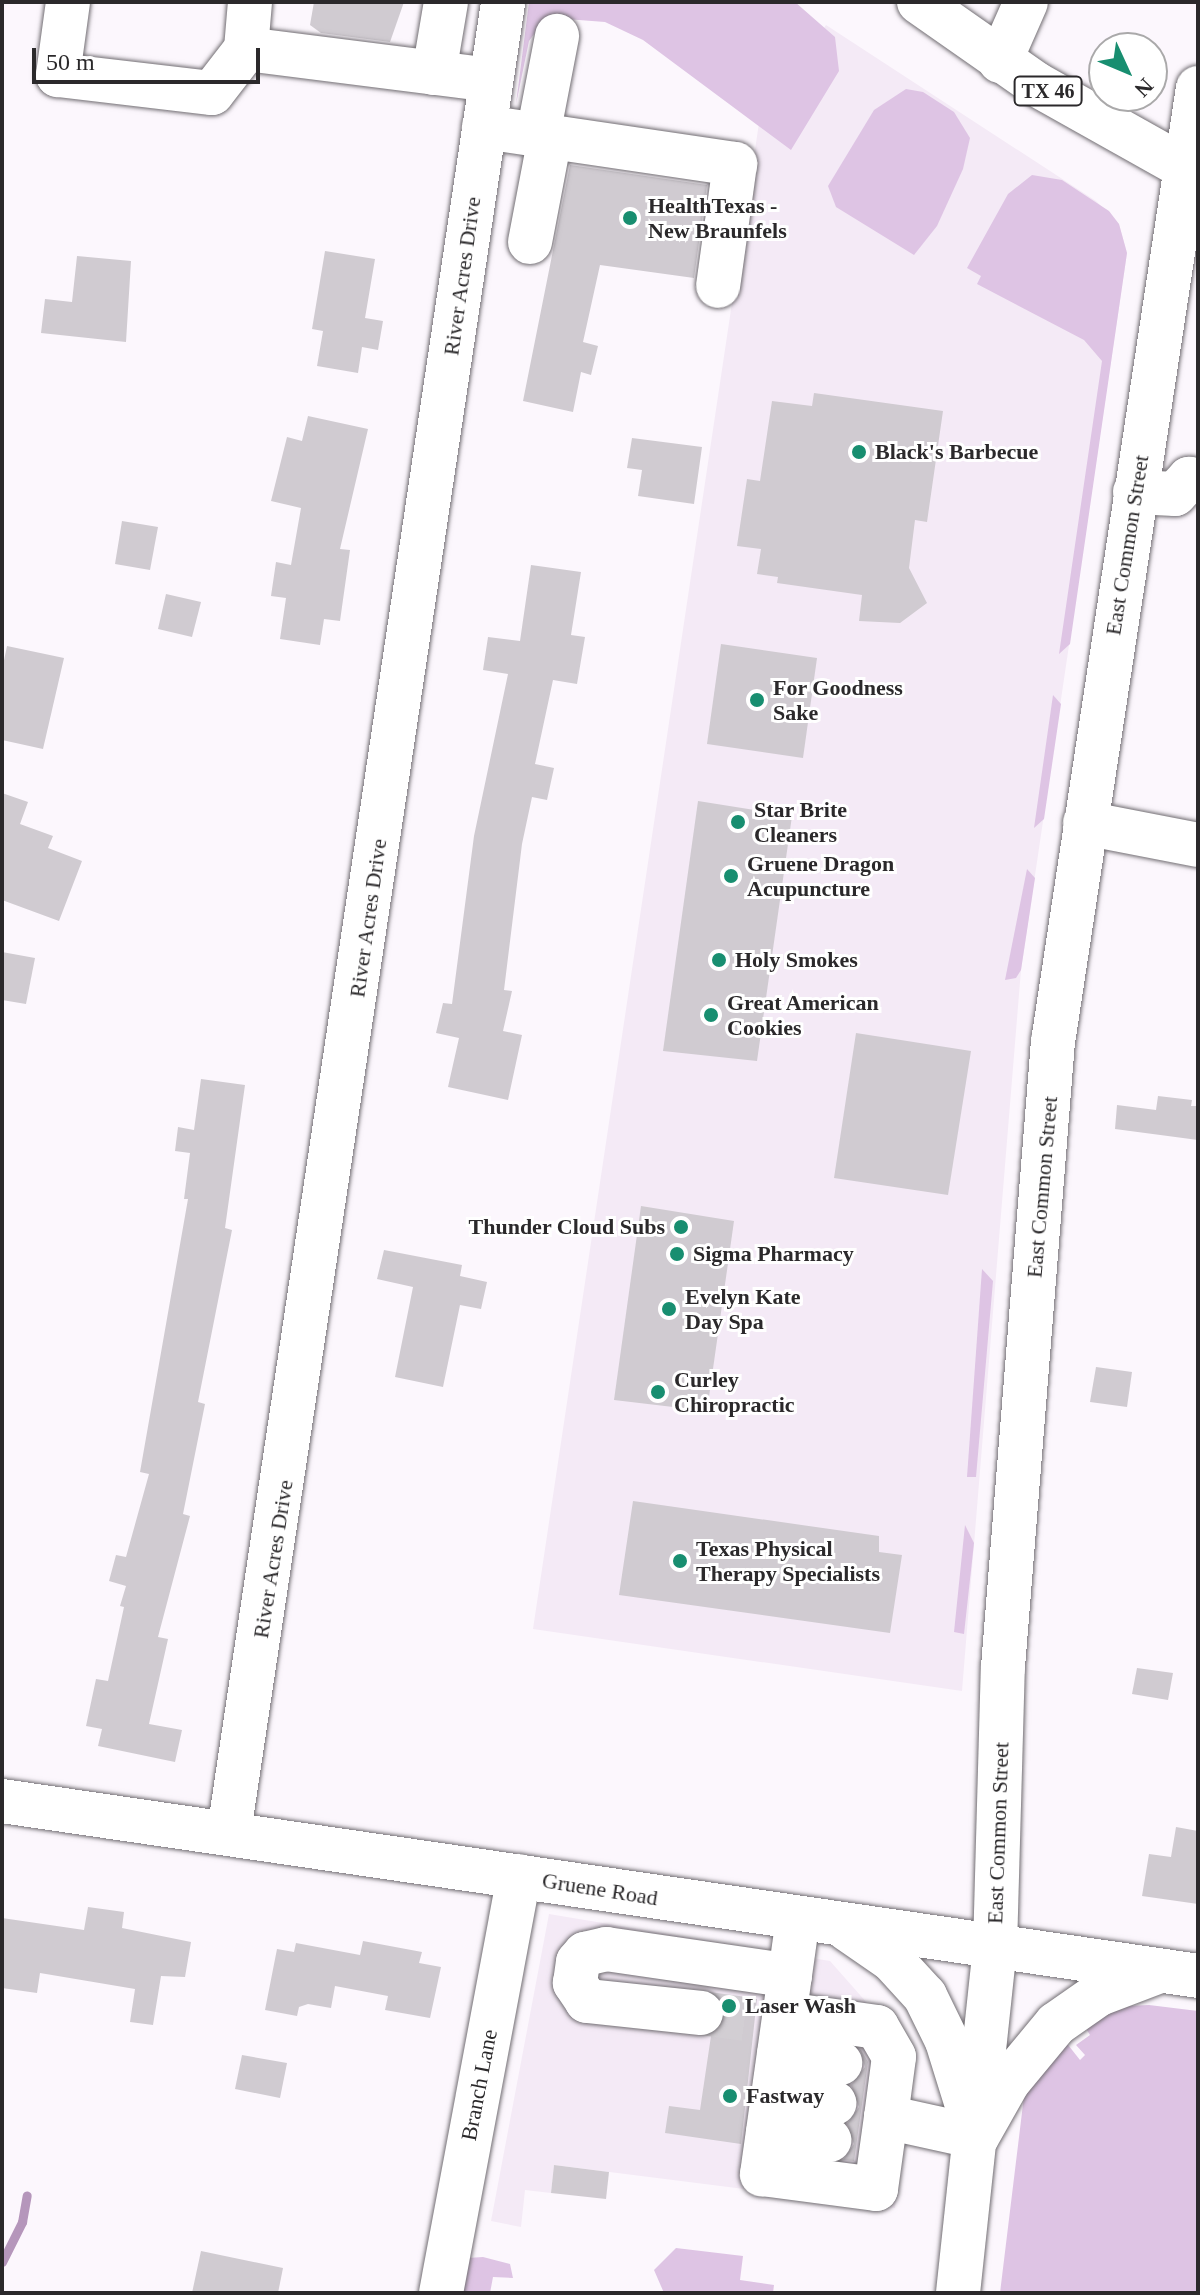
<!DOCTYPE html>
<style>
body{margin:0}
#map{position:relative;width:1200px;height:2295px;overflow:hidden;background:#fcf7fd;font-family:"Times New Roman",serif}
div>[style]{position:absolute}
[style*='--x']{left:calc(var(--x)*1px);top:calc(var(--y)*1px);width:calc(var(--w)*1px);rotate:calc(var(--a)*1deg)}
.built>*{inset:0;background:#f4eaf6}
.green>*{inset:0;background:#dec4e4}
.stream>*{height:9px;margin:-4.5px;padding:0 4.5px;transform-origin:4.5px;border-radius:4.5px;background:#b596bb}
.building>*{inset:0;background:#d0cbd1}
.minor-tunnel>*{height:44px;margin-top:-22px;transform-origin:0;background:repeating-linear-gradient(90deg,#d2ced3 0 44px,transparent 0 66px)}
.roads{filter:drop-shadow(0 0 2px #726e73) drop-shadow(0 0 2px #726e73)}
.minor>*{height:44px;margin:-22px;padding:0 22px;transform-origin:22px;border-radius:22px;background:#fff}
.major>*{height:44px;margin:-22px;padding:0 22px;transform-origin:22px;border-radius:22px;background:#fff}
.dots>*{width:22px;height:22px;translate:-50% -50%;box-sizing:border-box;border:4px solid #fff;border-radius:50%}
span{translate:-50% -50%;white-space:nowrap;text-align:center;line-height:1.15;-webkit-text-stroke:6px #fff;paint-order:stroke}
.shield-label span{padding:2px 6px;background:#fff;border:2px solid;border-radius:6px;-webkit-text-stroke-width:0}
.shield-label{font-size:20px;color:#2b292b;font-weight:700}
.poi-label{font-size:22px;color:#2b292b;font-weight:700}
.left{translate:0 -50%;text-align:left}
.right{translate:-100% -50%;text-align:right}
.street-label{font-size:22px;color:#2b292b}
.frame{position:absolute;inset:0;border:4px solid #2b292b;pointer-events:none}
.north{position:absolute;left:1088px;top:32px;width:80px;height:80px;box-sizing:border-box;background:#fff;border:2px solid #aaa9aa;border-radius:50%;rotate:134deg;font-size:22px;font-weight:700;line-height:32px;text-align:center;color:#2b292b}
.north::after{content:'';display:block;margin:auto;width:28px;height:36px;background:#188e70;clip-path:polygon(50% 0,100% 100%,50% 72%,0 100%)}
.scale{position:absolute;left:32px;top:48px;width:228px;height:36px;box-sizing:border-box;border:4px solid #2b292b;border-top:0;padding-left:10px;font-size:24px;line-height:28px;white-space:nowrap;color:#2b292b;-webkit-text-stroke:6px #fff;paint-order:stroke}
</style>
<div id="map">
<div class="built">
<div style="clip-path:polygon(826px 25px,1096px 201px,1119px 224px,1127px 253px,1021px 970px,962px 1691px,533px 1629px,759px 123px)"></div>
<div style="clip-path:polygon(549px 1914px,830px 1961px,883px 2021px,900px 2154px,895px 2208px,554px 2165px,551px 2193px,525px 2190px,521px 2227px,491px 2221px)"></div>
</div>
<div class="green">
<div style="clip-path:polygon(529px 2px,795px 2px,835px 37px,839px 71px,791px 150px,643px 40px,605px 22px,566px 19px,537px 30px,529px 41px,516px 104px)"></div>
<div style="clip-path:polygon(906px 89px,923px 92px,954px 112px,970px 138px,963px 169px,937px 226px,914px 255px,836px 207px,828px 186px,874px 110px)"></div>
<div style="clip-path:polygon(1032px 175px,1062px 180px,1109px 211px,1119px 224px,1127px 253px,1070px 644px,1059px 654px,1102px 361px,1084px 340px,977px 284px,981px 276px,967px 268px,1008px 194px)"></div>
<div style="clip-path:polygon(1053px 695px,1061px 704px,1044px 819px,1034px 828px)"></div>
<div style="clip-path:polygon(1027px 869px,1035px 878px,1021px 970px,1016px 978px,1005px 980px)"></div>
<div style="clip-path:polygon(982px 1269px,993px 1281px,976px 1477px,967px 1477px)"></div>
<div style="clip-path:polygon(965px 1525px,974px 1543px,964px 1634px,954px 1632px)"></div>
<div style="clip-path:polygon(1149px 2005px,1198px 2011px,1198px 2293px,1000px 2293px,1024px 2096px,1061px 2036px,1080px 2060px,1085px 2055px,1076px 2045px,1090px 2035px,1082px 2022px,1127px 2006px)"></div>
<div style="clip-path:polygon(676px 2248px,743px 2256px,740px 2280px,774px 2285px,773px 2293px,664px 2293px,654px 2270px)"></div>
<div style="clip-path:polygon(483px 2257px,510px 2264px,513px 2278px,493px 2277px,490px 2293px,457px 2293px,468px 2258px)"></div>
</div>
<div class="stream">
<div style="--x:2;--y:2262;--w:45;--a:-63.4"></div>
<div style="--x:22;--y:2222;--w:27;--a:-80"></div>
</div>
<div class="building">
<div style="clip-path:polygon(314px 2px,404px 2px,390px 42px,321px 33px,310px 25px)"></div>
<div style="clip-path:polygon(570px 165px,707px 185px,694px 278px,600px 265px,583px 342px,598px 346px,591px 375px,581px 372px,573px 412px,523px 401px)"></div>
<div style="clip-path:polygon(325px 251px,375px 259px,365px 318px,383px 321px,378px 350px,362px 347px,358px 373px,317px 366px,323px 331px,312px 329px)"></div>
<div style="clip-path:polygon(77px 256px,131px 261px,126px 342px,41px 333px,45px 299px,72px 302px)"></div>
<div style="clip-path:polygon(814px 393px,943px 411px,927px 522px,915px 520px,909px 568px,927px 603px,900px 623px,859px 621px,862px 595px,777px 583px,778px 577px,757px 574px,761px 549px,737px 546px,747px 479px,760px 481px,772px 401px,812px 406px)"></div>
<div style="clip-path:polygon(308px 416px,368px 429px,340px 549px,350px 550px,340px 621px,324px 619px,320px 645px,280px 639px,286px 598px,271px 596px,276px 562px,291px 565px,301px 508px,271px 501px,287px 437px,302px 441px)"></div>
<div style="clip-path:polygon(632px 438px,702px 447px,694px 504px,638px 496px,642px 470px,627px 468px)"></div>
<div style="clip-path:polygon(122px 521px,158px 527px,150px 570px,115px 564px)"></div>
<div style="clip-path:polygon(531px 565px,581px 572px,571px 635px,585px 637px,577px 684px,553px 680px,535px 764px,554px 768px,547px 800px,532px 797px,522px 844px,504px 990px,512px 991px,503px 1031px,522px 1035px,508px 1100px,448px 1087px,459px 1038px,436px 1033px,443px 1003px,452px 1004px,474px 836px,508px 674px,483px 670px,488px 637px,520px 641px)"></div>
<div style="clip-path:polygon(166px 594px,201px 602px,192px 637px,158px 629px)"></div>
<div style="clip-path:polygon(721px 644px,817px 658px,803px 758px,707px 744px)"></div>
<div style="clip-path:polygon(7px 646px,64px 658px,43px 749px,2px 740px,2px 670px)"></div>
<div style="clip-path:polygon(2px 793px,28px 802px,20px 824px,53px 836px,48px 848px,82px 861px,59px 921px,2px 900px)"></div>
<div style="clip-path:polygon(698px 801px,792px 816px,757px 1061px,663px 1051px)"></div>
<div style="clip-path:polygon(2px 952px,35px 958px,26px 1004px,2px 1000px)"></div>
<div style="clip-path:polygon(856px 1033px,971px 1051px,948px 1195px,834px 1178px)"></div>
<div style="clip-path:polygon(201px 1079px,245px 1085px,225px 1228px,232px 1230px,198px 1402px,205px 1404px,183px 1514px,190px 1516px,158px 1637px,168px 1639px,149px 1724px,182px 1730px,175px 1762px,98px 1746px,102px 1729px,86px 1726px,96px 1679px,108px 1681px,124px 1607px,120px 1606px,126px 1586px,109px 1581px,116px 1555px,126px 1557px,149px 1474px,140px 1472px,188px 1199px,184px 1199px,190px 1153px,175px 1151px,178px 1127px,194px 1130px)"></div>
<div style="clip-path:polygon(1158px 1096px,1192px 1100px,1191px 1106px,1198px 1106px,1198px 1140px,1115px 1129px,1117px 1105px,1156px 1110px)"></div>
<div style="clip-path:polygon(641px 1206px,734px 1221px,707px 1411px,614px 1400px)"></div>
<div style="clip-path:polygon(384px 1250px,462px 1265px,460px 1276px,487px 1282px,481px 1309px,460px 1305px,443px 1387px,395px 1377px,413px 1287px,377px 1279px)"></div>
<div style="clip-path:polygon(1096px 1367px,1132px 1372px,1127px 1407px,1090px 1402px)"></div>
<div style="clip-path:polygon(633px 1501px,879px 1536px,879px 1552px,902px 1555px,890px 1633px,619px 1595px)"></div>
<div style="clip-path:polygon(1137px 1668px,1173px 1673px,1168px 1700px,1132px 1694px)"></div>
<div style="clip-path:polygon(1176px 1827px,1198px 1831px,1198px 1904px,1142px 1896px,1149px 1854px,1171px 1857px)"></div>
<div style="clip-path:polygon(88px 1907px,124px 1912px,122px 1928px,191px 1942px,185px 1977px,161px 1976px,153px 2025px,130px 2022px,135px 1989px,40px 1973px,37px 1993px,2px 1988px,2px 1918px,84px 1930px)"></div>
<div style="clip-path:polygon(363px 1941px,422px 1952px,419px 1963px,441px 1967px,430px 2018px,385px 2010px,388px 1996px,335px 1986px,331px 2008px,308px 2004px,299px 2007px,297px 2016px,265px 2010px,277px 1949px,294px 1952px,296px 1943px,360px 1955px)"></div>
<div style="clip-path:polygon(717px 1994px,757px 1999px,741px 2144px,665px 2133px,669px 2106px,700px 2110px,711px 2036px,726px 2016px)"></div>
<div style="clip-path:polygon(860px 2050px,861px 2050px,868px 2062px,854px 2161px,843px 2160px,854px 2144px,847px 2124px,859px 2107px,851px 2085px,865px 2067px)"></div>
<div style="clip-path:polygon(242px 2055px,287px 2063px,280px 2098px,235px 2089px)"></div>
<div style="clip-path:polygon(554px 2165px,609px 2172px,606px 2199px,551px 2193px)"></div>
<div style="clip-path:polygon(201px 2251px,283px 2268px,278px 2293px,192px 2293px)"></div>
</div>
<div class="minor-tunnel">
<div style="--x:701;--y:2013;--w:52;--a:7.7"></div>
</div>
<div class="roads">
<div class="minor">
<div style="--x:68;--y:2;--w:74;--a:97.8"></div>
<div style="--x:58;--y:75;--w:155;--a:6.7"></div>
<div style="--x:212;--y:93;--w:56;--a:-52.3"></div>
<div style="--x:250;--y:2;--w:47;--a:94.9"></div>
<div style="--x:246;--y:49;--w:247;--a:7.2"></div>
<div style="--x:1000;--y:61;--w:64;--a:-66.2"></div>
<div style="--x:434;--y:73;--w:72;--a:-80.4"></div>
<div style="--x:484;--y:127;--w:254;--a:8.4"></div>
<div style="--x:735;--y:164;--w:123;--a:97.9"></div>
<div style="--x:538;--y:135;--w:101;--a:-79.1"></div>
<div style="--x:530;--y:242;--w:107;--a:-79.2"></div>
<div style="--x:1135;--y:492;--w:40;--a:2.9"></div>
<div style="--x:1175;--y:494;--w:21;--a:-47"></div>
<div style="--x:1189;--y:479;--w:9;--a:13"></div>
<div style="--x:1085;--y:823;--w:115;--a:11"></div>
<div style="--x:2;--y:1801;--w:1209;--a:8.32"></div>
<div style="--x:229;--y:1832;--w:1850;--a:-81.48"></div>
<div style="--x:798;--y:1918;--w:259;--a:98"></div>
<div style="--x:762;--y:2174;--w:115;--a:7.5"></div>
<div style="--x:876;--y:2189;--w:73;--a:-82.1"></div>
<div style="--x:886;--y:2117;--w:93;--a:12.4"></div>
<div style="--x:847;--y:1929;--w:55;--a:34.6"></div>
<div style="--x:892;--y:1960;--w:49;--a:47.5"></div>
<div style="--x:925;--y:1996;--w:50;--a:63.9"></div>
<div style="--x:947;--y:2041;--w:97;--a:72.7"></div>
<div style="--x:701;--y:2013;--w:115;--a:-174"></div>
<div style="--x:587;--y:2001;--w:22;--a:-124"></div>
<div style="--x:575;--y:1983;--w:21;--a:-82"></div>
<div style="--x:578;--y:1962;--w:11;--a:-49"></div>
<div style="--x:585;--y:1954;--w:22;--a:-13"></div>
<div style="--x:606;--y:1949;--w:186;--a:8.3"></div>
<div style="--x:785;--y:2014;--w:93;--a:8"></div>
<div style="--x:877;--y:2027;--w:34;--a:60"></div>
<div style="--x:894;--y:2057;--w:61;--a:97.6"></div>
<div style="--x:779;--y:2054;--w:62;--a:8.4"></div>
<div style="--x:773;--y:2095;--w:62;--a:7.5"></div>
<div style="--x:768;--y:2132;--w:62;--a:7.5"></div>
<div style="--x:977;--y:2137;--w:63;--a:-60.6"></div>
<div style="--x:1008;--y:2082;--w:75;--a:-50.4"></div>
<div style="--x:1056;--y:2024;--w:52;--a:-34.9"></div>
<div style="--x:1099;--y:1994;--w:62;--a:-20.8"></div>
<div style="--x:441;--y:2293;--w:424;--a:-79.4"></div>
</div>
<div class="major">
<div style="--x:919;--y:2;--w:143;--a:35"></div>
<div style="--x:1036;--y:84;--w:186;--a:29.3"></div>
<div style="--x:958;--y:2293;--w:347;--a:-83.9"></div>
<div style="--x:995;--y:1948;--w:281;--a:-88.4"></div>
<div style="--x:1003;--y:1667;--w:627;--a:-85.43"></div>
<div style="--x:1053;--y:1042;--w:965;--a:-81.36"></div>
</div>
</div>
<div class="dots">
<div style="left:630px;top:218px;background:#188e70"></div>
<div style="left:859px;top:452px;background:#188e70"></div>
<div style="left:757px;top:700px;background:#188e70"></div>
<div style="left:738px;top:822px;background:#188e70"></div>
<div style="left:731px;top:876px;background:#188e70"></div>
<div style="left:719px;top:960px;background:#188e70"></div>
<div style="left:711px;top:1015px;background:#188e70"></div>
<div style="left:681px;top:1227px;background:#188e70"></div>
<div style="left:677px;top:1254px;background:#188e70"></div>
<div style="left:669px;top:1309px;background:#188e70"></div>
<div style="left:658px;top:1392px;background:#188e70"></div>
<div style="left:680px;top:1561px;background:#188e70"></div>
<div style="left:729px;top:2006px;background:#188e70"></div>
<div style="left:730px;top:2096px;background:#188e70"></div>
</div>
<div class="shield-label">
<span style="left:1048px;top:91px">TX 46</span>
</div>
<div class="poi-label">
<span class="left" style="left:648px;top:218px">HealthTexas -<br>New Braunfels</span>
<span class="left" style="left:875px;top:452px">Black's Barbecue</span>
<span class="left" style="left:773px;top:700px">For Goodness<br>Sake</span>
<span class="left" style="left:754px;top:822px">Star Brite<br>Cleaners</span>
<span class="left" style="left:747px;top:876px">Gruene Dragon<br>Acupuncture</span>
<span class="left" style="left:735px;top:960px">Holy Smokes</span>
<span class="left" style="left:727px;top:1015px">Great American<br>Cookies</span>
<span class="right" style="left:665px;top:1227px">Thunder Cloud Subs</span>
<span class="left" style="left:693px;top:1254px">Sigma Pharmacy</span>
<span class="left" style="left:685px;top:1309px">Evelyn Kate<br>Day Spa</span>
<span class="left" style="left:674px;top:1392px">Curley<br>Chiropractic</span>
<span class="left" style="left:696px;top:1561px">Texas Physical<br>Therapy Specialists</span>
<span class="left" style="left:745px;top:2006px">Laser Wash</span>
<span class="left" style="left:746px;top:2096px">Fastway</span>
</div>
<div class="street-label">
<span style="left:462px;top:276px;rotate:-82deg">River Acres Drive</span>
<span style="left:1127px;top:545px;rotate:-81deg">East Common Street</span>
<span style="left:368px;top:918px;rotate:-82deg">River Acres Drive</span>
<span style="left:1042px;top:1187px;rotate:-85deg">East Common Street</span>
<span style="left:273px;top:1559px;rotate:-81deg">River Acres Drive</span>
<span style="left:998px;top:1833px;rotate:-88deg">East Common Street</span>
<span style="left:600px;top:1889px;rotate:9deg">Gruene Road</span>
<span style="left:479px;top:2085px;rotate:-79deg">Branch Lane</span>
</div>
<div class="frame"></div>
<div class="north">N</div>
<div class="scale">50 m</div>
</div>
